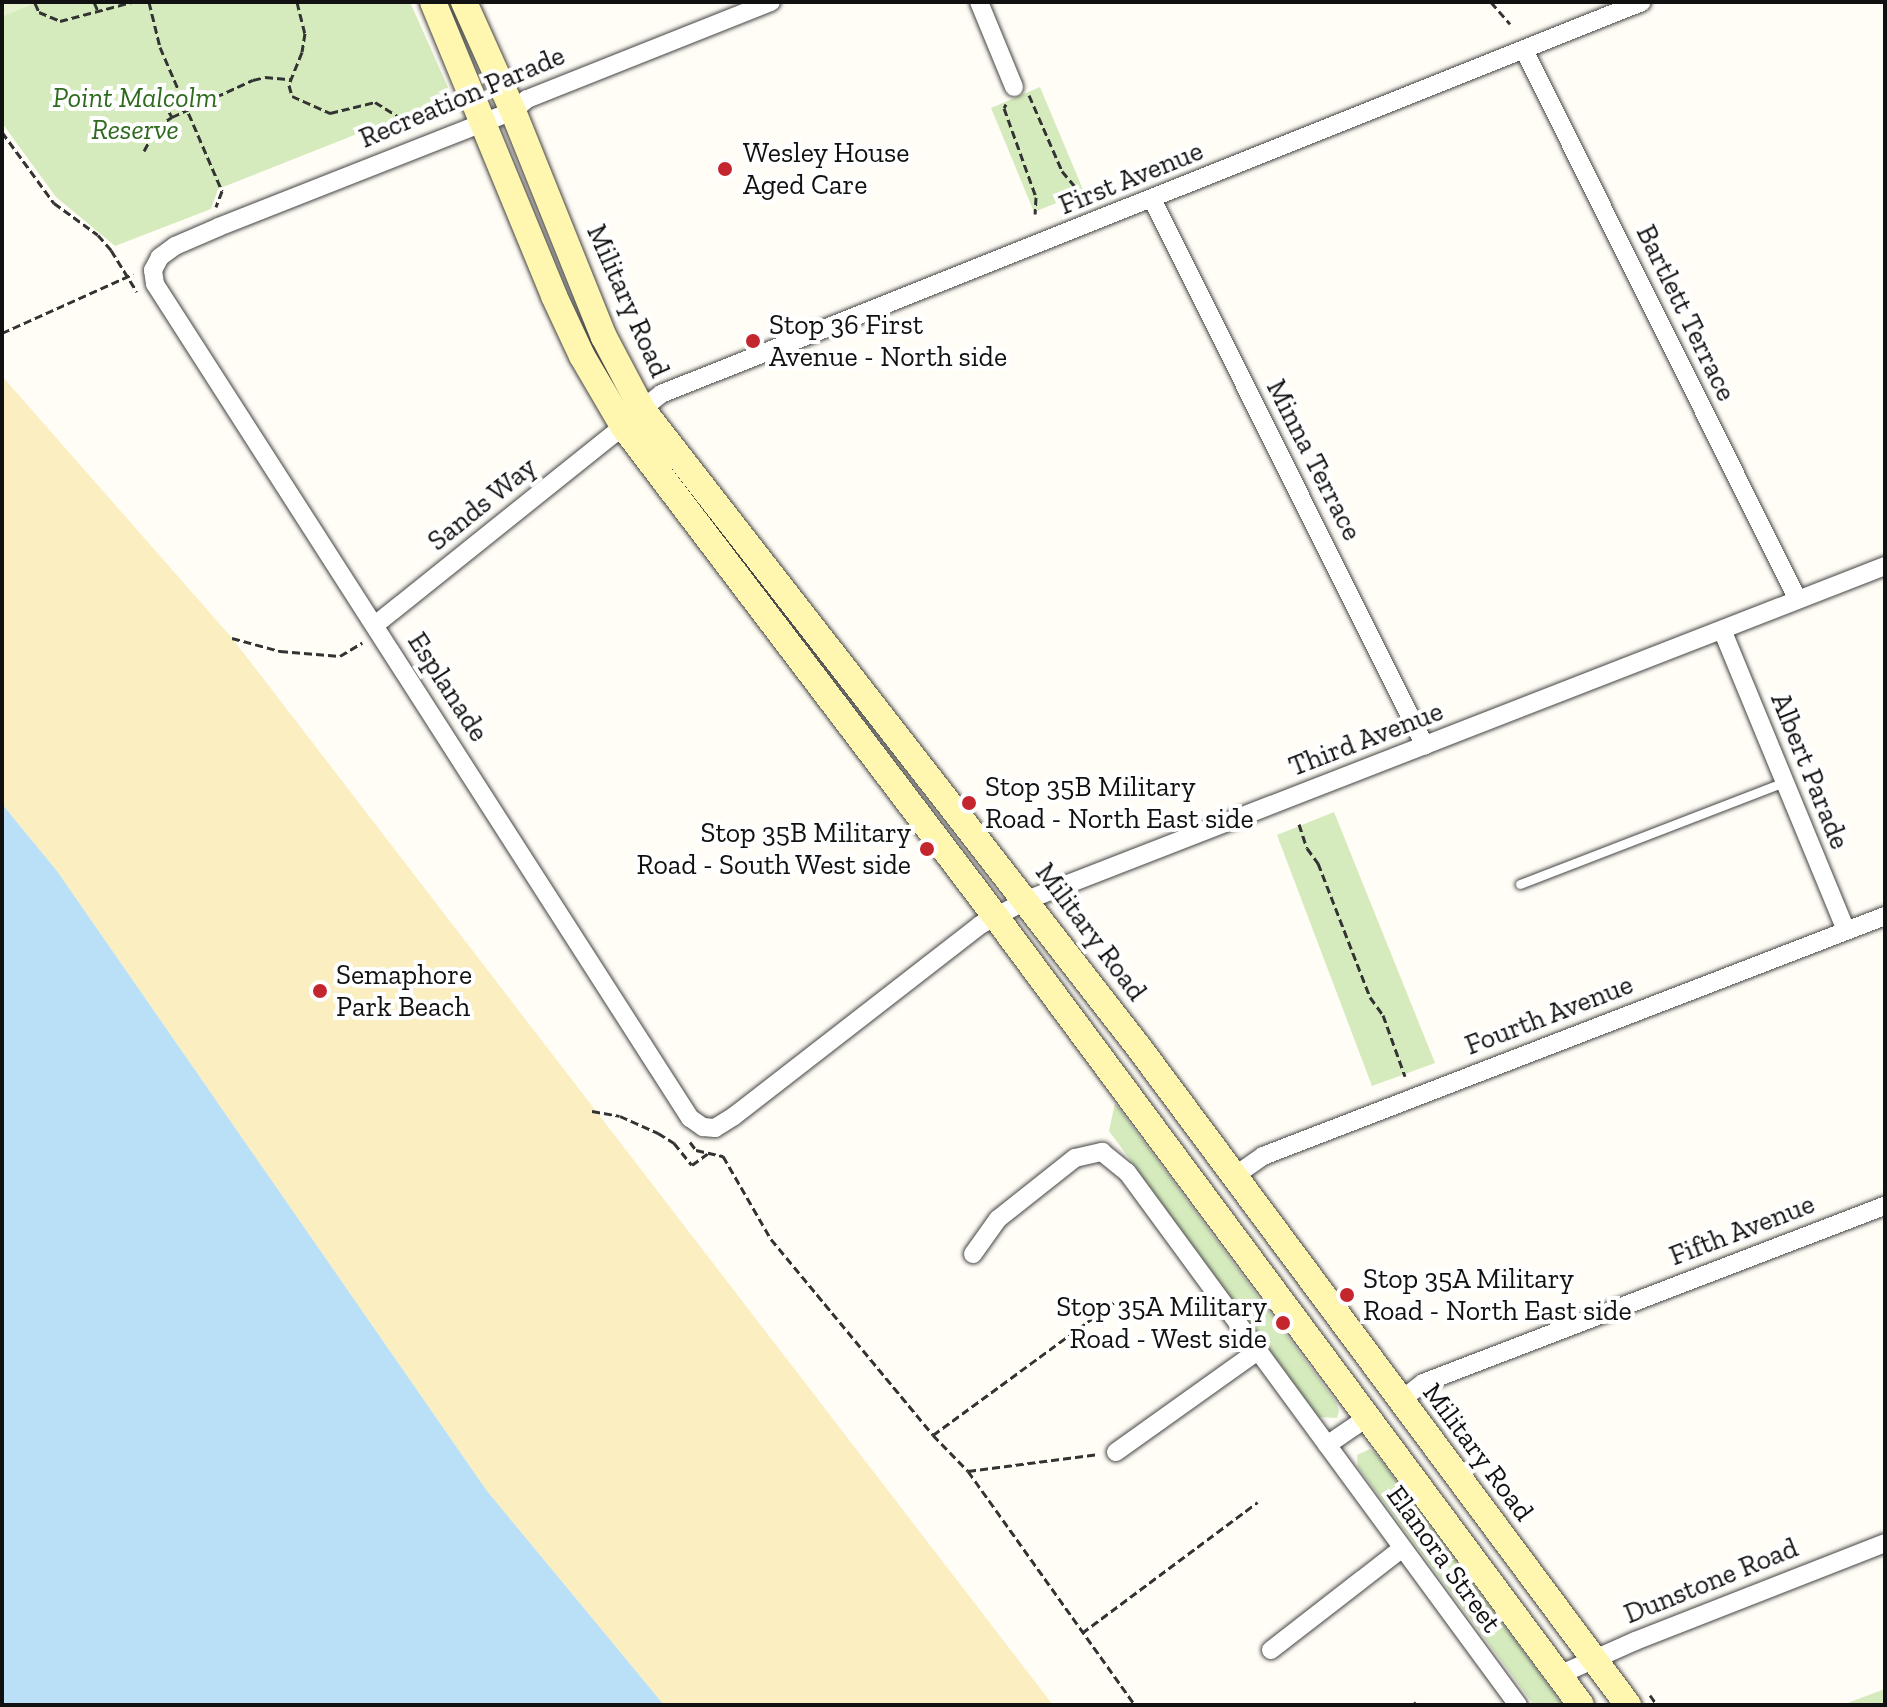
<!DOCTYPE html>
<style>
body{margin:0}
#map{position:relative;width:1887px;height:1707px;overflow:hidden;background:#fffdf5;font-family:"Zilla Slab",serif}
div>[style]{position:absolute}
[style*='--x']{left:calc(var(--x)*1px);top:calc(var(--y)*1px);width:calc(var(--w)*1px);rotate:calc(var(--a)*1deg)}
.green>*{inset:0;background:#d5ebbd}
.sand>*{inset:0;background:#fbeec1}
.pitch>*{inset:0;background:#e6f2cf}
.water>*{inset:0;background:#b9e0f7}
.path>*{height:3px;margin-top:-1.5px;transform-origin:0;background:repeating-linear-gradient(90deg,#333 0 8px,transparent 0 12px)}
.roads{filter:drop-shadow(0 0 2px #444) drop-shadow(0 0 2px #444)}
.lane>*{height:9px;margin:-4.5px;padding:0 4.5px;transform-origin:4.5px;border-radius:4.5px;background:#fff}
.street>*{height:18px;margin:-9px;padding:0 9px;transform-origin:9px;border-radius:9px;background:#fff}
.secondary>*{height:26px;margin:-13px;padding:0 13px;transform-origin:13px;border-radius:13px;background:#fff6b0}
.dots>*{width:22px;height:22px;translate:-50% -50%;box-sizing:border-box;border:4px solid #fff;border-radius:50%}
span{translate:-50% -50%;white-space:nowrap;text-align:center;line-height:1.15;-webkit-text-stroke:8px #fff;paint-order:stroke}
.street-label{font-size:28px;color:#111}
.park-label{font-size:28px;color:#2f6b1f;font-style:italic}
.poi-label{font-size:28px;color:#111}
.left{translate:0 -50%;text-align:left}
.right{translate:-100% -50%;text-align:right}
.frame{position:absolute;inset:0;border:4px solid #111;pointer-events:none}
</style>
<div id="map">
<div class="green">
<div style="clip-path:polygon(2px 2px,410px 2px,454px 101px,448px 112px,418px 125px,405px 115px,218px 189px,211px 209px,115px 246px,56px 197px,2px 123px)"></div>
<div style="clip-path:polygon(1040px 87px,1084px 192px,1034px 212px,991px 108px)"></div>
<div style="clip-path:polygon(1334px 812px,1435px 1063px,1372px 1086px,1277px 835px)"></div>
<div style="clip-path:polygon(1115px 1103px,1336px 1402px,1339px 1411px,1337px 1418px,1319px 1417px,1109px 1131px)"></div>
<div style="clip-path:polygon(1370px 1449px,1376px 1454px,1563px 1705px,1534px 1705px,1358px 1467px,1357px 1455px)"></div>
<div style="clip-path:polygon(1885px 1689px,1885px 1705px,1842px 1705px)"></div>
</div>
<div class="sand">
<div style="clip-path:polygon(2px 376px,232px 638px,1053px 1705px,664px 1705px,487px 1491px,57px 871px,2px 804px)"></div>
</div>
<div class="pitch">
<div style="clip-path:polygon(2px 2px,37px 2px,2px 17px)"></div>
</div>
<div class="water">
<div style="clip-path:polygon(2px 804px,57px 871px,487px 1491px,664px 1705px,2px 1705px)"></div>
</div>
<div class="path">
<div style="--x:94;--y:2;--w:10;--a:66"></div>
<div style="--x:149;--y:2;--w:46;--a:76.3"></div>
<div style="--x:160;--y:47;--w:157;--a:66.7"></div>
<div style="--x:222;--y:191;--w:17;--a:111"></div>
<div style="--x:297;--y:2;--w:32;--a:76"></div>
<div style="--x:305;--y:33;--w:19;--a:99"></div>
<div style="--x:302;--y:52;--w:35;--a:112"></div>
<div style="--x:289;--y:85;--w:11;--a:75"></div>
<div style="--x:292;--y:96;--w:42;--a:24.1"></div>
<div style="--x:330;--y:113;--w:46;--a:-13.7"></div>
<div style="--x:375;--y:102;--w:34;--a:32"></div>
<div style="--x:1491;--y:2;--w:29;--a:49"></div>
<div style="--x:35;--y:3;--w:10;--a:66"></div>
<div style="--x:39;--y:12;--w:23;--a:23"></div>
<div style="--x:60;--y:21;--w:74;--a:-14.8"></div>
<div style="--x:1029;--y:95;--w:83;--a:66.5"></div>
<div style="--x:1062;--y:171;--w:31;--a:50"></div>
<div style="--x:153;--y:97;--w:11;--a:27"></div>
<div style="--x:163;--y:102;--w:17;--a:59"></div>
<div style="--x:1006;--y:104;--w:4;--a:117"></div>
<div style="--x:1004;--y:108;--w:95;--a:70.2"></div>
<div style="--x:1036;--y:197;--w:17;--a:93"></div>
<div style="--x:2;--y:132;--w:88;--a:53.8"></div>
<div style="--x:54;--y:203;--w:54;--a:36"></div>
<div style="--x:98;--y:235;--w:20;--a:49"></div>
<div style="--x:111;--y:250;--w:49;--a:58.2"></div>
<div style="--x:144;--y:151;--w:27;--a:-62"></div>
<div style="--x:157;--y:127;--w:18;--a:-34"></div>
<div style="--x:172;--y:117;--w:89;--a:-24.6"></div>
<div style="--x:253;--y:80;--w:12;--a:-14"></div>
<div style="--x:265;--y:77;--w:25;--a:5"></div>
<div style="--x:2;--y:333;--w:144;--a:-24.2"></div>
<div style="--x:232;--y:638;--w:50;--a:15.2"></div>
<div style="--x:280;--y:651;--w:60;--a:4.8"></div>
<div style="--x:340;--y:656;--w:26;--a:-31"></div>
<div style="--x:1299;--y:824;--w:25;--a:72"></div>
<div style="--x:1307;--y:848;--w:19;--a:54"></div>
<div style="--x:1318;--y:863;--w:144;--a:68.8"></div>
<div style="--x:1370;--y:997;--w:22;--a:54"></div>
<div style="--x:1383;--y:1015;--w:65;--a:70.2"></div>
<div style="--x:592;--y:1111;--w:28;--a:10"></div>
<div style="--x:620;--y:1116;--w:42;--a:24.1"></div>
<div style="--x:658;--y:1133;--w:19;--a:32"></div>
<div style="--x:674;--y:1143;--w:28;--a:51"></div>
<div style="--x:692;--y:1165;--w:19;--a:-36"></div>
<div style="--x:690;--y:1142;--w:10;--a:53"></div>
<div style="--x:696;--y:1150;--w:28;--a:13"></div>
<div style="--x:723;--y:1156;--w:96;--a:60"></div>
<div style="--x:771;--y:1239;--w:254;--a:50.4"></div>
<div style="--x:933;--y:1435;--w:50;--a:45.8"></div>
<div style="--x:968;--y:1471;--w:287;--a:54.5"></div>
<div style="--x:933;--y:1435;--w:225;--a:-36.2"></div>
<div style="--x:968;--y:1471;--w:132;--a:-7.4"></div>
<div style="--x:1082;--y:1633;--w:219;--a:-36.7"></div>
<div style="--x:1650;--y:1695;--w:12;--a:55"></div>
<div style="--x:1413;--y:1705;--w:4;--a:-45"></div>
</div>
<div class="roads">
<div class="lane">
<div style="--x:1520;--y:884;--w:284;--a:-21.1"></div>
</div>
<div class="street">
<div style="--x:771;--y:2;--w:263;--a:158.3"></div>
<div style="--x:527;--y:99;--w:18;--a:139"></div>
<div style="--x:513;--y:111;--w:316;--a:158.5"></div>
<div style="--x:219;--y:227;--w:48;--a:156.6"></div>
<div style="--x:175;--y:246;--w:19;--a:144"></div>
<div style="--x:160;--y:257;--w:15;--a:118"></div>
<div style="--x:153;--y:270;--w:14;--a:82"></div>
<div style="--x:155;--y:284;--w:991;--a:57.32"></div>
<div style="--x:690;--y:1118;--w:16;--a:35"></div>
<div style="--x:703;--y:1127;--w:12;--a:5"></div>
<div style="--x:715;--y:1128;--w:22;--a:-32"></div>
<div style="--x:734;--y:1116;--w:311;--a:-37.8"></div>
<div style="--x:980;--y:925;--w:53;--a:-28"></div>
<div style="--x:1027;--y:900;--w:921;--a:-21.27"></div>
<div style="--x:979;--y:2;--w:92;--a:67.6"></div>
<div style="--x:1524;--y:50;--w:614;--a:63.52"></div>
<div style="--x:1152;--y:199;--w:611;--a:63.48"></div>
<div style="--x:642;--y:409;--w:24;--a:-38"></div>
<div style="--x:661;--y:394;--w:1056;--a:-21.78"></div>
<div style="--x:375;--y:625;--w:318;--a:-38.7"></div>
<div style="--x:1723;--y:632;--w:323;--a:67.6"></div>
<div style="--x:1236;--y:1175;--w:33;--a:-35"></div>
<div style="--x:1263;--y:1156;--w:667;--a:-21.1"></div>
<div style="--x:973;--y:1254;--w:43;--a:-54.5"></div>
<div style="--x:998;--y:1219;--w:98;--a:-38.4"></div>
<div style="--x:1075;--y:1158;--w:28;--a:-13"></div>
<div style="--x:1102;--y:1152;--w:32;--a:39"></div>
<div style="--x:1127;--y:1172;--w:661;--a:53.74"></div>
<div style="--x:1400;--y:1401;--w:29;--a:-38"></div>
<div style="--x:1423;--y:1383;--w:495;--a:-21"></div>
<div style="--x:1327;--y:1445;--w:50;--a:-34.3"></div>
<div style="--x:1116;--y:1452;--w:172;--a:-35.5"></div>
<div style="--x:1271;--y:1650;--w:165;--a:-37.8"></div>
<div style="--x:1559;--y:1675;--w:83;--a:-24.1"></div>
<div style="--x:1635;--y:1641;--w:269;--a:-21.4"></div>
</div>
<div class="secondary">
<div style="--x:433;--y:2;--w:318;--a:67.6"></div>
<div style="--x:554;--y:296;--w:66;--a:65"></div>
<div style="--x:582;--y:356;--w:81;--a:59.6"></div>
<div style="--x:623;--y:426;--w:617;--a:52.78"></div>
<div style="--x:996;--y:917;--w:981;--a:53.41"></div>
<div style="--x:464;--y:2;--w:120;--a:65.8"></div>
<div style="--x:513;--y:111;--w:244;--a:68.1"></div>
<div style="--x:604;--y:337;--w:81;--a:62.2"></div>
<div style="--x:642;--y:409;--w:811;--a:52.11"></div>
<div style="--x:1140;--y:1049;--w:818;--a:53.35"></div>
</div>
</div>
<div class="dots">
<div style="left:725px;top:169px;background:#c4262e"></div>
<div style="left:753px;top:341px;background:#c4262e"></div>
<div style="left:969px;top:803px;background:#c4262e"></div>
<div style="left:927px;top:849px;background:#c4262e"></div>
<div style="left:320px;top:991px;background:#c4262e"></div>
<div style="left:1347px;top:1295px;background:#c4262e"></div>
<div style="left:1283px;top:1323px;background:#c4262e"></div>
</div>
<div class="street-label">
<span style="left:462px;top:97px;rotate:-23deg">Recreation Parade</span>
<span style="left:1131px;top:178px;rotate:-22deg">First Avenue</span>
<span style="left:628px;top:301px;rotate:66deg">Military Road</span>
<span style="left:1686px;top:313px;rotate:64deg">Bartlett Terrace</span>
<span style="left:1314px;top:460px;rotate:63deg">Minna Terrace</span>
<span style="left:482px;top:504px;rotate:-39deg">Sands Way</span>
<span style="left:448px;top:687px;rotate:57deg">Esplanade</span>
<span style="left:1366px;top:739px;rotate:-21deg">Third Avenue</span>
<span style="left:1810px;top:771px;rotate:68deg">Albert Parade</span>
<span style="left:1091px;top:932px;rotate:53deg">Military Road</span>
<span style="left:1549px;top:1015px;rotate:-21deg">Fourth Avenue</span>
<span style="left:1742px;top:1230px;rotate:-21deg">Fifth Avenue</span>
<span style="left:1478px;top:1452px;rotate:53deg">Military Road</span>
<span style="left:1444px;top:1559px;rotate:54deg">Elanora Street</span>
<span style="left:1711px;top:1581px;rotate:-22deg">Dunstone Road</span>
</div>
<div class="park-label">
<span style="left:135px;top:114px">Point Malcolm<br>Reserve</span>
</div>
<div class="poi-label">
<span class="left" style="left:743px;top:169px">Wesley House<br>Aged Care</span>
<span class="left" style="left:769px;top:341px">Stop 36 First<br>Avenue - North side</span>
<span class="left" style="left:985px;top:803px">Stop 35B Military<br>Road - North East side</span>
<span class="right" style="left:911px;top:849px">Stop 35B Military<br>Road - South West side</span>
<span class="left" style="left:336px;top:991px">Semaphore<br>Park Beach</span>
<span class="left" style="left:1363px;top:1295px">Stop 35A Military<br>Road - North East side</span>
<span class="right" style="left:1267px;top:1323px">Stop 35A Military<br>Road - West side</span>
</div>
<div class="frame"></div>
</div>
